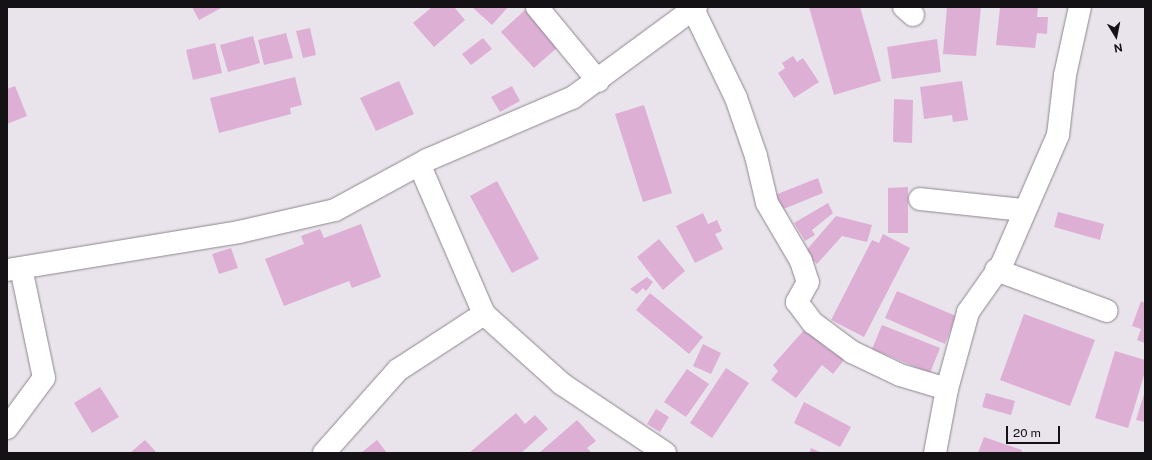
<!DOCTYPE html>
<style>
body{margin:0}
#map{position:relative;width:1152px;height:460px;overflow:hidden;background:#e9e3eb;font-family:"Public Sans",sans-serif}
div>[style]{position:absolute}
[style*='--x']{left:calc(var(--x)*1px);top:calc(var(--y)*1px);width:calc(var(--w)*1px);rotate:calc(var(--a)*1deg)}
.building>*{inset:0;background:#deafd5}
.roads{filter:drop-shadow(0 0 1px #8c868d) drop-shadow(0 0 1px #8c868d)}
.minor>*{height:22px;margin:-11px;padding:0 11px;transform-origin:11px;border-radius:11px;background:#fff}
span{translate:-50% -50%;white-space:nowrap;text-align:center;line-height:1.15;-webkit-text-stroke:4px #e9e3eb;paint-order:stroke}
.frame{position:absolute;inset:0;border:8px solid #151215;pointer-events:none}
.north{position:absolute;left:1096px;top:16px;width:40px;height:40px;-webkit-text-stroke:3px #e9e3eb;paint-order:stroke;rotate:170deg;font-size:11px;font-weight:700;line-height:16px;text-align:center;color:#151215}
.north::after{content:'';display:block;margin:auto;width:14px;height:18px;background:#151215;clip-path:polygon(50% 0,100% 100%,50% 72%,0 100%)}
.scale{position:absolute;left:1006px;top:426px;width:54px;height:18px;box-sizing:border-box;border:2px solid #151215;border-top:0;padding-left:5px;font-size:12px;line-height:14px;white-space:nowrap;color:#151215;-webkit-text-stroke:3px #e9e3eb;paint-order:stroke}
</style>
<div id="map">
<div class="building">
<div style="clip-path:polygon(192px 7px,223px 7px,199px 20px)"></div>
<div style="clip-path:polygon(432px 7px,454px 7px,465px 20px,434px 47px,413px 23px)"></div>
<div style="clip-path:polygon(472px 7px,508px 7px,492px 25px)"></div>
<div style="clip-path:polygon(809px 7px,860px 7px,881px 81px,834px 95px)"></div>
<div style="clip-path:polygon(947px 7px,981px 7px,976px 56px,943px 54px)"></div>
<div style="clip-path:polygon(1000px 7px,1038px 7px,1037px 17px,1048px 17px,1047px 34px,1037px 33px,1035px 48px,996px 45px)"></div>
<div style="clip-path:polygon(525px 10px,559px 46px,534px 68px,501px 32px)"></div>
<div style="clip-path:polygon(310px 28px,316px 55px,303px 58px,296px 31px)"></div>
<div style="clip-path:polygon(286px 33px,293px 58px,264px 65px,258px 40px)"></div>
<div style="clip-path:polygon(253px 36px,260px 63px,228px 72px,220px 45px)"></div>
<div style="clip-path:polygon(483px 38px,492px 49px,471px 65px,462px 54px)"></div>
<div style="clip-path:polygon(937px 39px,941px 72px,892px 79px,887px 47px)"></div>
<div style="clip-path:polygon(215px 43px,222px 73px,193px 80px,186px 50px)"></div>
<div style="clip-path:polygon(793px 56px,797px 62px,803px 58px,819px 82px,794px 98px,778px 73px,785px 68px,782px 63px)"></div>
<div style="clip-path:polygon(295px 77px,302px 105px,290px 108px,291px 114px,219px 133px,210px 98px)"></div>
<div style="clip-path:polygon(399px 81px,414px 114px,376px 131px,360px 98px)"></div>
<div style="clip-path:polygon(962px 81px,968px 120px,953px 122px,952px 115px,924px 119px,920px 87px)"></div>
<div style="clip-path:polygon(15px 86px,27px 116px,7px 124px,7px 89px)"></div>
<div style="clip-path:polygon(512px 86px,520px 101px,500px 112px,491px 97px)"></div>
<div style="clip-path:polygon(894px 99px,913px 100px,912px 143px,893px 142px)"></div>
<div style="clip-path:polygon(644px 105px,672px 193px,643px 202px,615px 114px)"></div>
<div style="clip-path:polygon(818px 178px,823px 193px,781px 210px,775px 195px)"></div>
<div style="clip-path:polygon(497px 181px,539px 259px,512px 273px,470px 196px)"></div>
<div style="clip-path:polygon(908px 187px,908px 233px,888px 233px,888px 188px)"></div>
<div style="clip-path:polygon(828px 203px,833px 213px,812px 230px,815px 235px,805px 241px,794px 223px)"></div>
<div style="clip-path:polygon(1058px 212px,1104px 224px,1100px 240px,1054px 227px)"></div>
<div style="clip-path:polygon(703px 213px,708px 224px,717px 220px,722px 231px,715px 234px,723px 249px,695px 263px,676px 226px)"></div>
<div style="clip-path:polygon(836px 216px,872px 225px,867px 242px,842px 236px,817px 264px,804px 253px)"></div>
<div style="clip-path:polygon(361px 224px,381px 277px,352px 288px,349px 281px,284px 306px,265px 259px,304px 244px,301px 236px,320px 229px,324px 238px)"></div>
<div style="clip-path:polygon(883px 234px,910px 248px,864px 337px,831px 320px,872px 240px,879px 243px)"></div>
<div style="clip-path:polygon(659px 239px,685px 271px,663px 290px,637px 257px)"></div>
<div style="clip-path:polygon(231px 248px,238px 268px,219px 274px,212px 254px)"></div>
<div style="clip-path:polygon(647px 277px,653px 282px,646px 291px,643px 288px,637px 294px,630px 289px)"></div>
<div style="clip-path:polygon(897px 291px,956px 316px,945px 344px,885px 318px)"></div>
<div style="clip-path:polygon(650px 293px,703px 337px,689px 354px,636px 310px)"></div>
<div style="clip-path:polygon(1141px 301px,1145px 303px,1145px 343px,1137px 340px,1141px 329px,1132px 326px)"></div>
<div style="clip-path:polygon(1024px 314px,1095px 340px,1070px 406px,1000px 380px)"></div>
<div style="clip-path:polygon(882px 325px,940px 348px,930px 373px,872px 349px)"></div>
<div style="clip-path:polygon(805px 329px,828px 349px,834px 345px,847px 356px,833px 374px,822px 365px,796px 398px,771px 380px,778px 371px,773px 365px)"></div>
<div style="clip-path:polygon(703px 344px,721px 353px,711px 374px,693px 366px)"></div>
<div style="clip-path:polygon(1115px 351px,1145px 360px,1145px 372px,1128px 428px,1095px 418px)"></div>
<div style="clip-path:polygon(726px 368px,749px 383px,712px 438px,690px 423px)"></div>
<div style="clip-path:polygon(687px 369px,709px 384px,686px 417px,664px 402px)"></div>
<div style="clip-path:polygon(100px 387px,119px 417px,92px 433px,74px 403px)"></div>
<div style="clip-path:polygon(1145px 391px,1145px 422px,1136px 420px)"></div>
<div style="clip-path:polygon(986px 393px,1015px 401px,1011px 415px,982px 407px)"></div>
<div style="clip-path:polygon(804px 402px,851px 427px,840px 447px,794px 423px)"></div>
<div style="clip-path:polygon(656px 409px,669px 417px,660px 432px,647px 424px)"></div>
<div style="clip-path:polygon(516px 413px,525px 424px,535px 415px,548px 429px,521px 453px,469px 453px)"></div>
<div style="clip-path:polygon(577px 420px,596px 441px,587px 448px,592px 453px,539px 453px)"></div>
<div style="clip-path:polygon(984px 437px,1022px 450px,1021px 453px,978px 453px)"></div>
<div style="clip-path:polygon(145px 440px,157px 453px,130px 453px)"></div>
<div style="clip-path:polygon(377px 440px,387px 453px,361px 453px)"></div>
<div style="clip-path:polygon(811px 448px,822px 453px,809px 453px)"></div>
</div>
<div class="roads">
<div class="minor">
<div style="--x:537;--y:7;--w:96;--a:50.5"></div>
<div style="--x:904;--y:7;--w:12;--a:42"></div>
<div style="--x:693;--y:9;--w:99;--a:64.2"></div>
<div style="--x:736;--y:98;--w:61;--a:71"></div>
<div style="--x:756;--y:156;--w:48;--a:76.8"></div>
<div style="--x:767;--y:203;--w:67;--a:59.6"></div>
<div style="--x:801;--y:261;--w:22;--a:72"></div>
<div style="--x:808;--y:282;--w:23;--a:119"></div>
<div style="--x:797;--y:302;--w:26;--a:53"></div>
<div style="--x:813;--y:323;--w:49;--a:36.6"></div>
<div style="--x:852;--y:352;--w:53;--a:25.6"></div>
<div style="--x:900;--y:375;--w:49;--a:16.6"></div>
<div style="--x:420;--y:166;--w:161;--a:66.6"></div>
<div style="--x:484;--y:314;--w:105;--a:41.9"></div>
<div style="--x:562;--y:384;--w:124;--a:33.8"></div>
<div style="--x:920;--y:199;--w:104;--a:6.1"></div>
<div style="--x:7;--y:270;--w:235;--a:-9.3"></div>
<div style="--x:239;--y:232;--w:98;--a:-12.9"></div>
<div style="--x:335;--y:210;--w:105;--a:-28.5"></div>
<div style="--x:427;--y:160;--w:158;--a:-23.2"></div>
<div style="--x:572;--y:98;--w:154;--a:-36.3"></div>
<div style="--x:996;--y:270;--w:118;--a:20.3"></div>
<div style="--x:7;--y:428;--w:62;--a:-53.5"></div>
<div style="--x:44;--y:378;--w:112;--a:-101.8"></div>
<div style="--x:324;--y:453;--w:111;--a:-48.3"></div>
<div style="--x:398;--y:370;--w:103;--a:-33.1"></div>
<div style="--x:935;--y:453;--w:65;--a:-79.4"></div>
<div style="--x:947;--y:389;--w:80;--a:-74.7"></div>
<div style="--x:968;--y:312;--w:59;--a:-54.7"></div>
<div style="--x:1002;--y:264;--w:141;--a:-66.5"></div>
<div style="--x:1058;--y:135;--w:60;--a:-83.3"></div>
<div style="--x:1065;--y:75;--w:70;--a:-77.6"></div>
</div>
</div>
<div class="frame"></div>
<div class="north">N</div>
<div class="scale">20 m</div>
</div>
